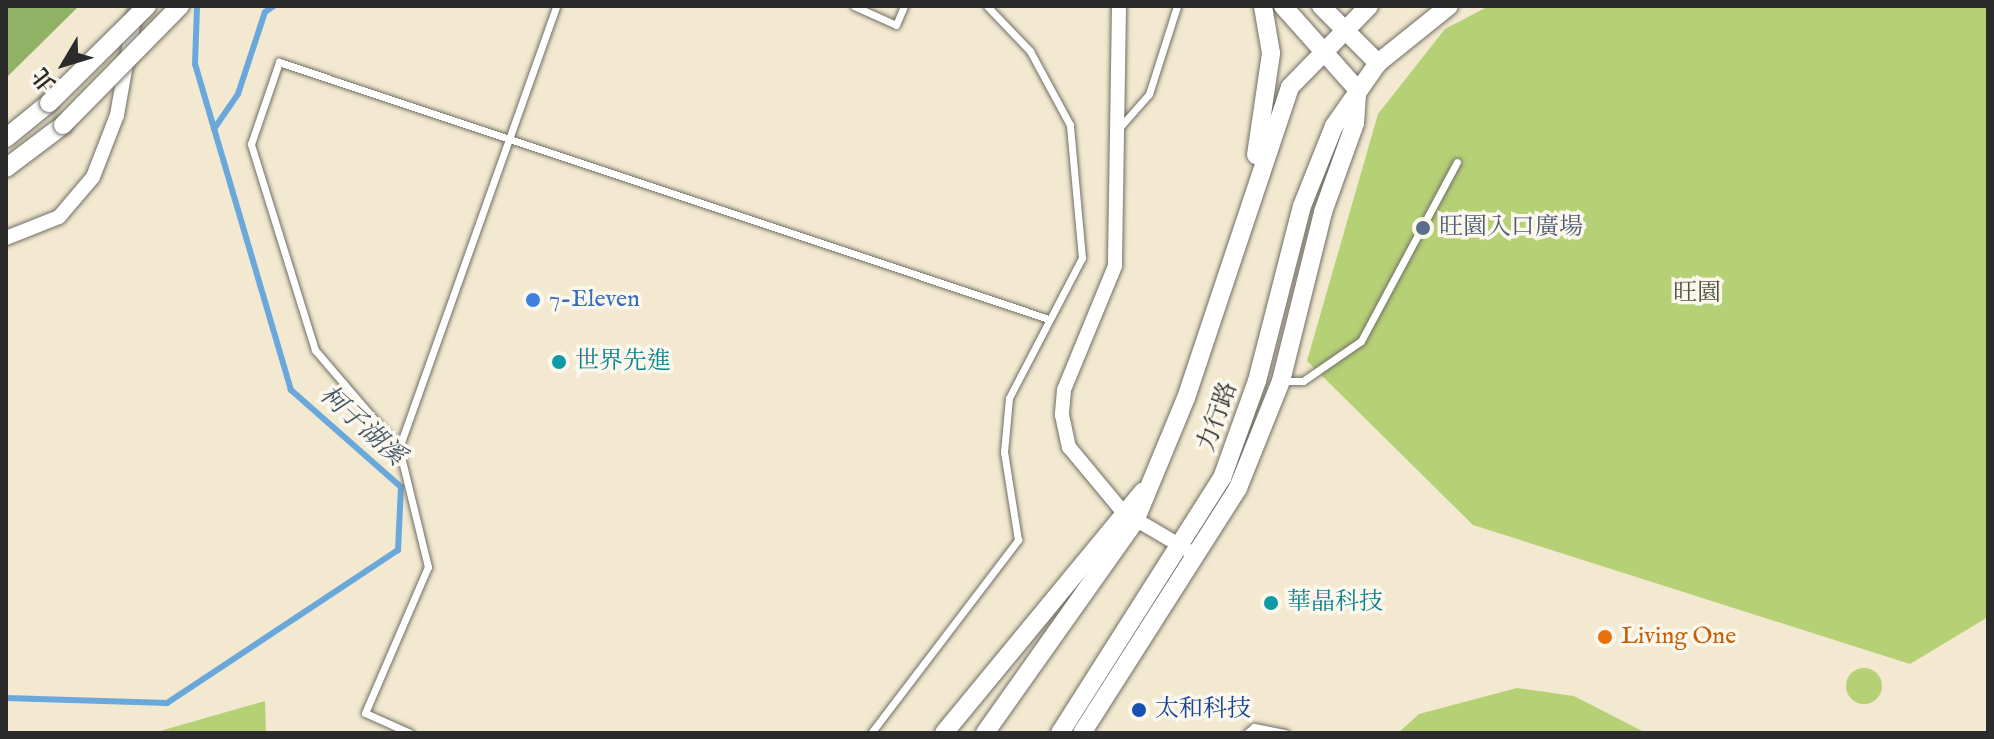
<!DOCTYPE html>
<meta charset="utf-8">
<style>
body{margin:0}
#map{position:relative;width:1994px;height:739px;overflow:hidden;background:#f2e9d0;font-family:"IM FELL English","Noto Serif TC",serif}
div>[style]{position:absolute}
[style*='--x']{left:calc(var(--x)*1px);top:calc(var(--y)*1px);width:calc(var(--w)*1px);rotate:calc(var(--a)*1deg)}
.green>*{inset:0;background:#b6d076}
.round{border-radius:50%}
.forest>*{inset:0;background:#90b267}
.stream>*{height:6px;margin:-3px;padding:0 3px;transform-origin:3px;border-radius:3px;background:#6aa8dc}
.roads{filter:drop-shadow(0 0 2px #716e65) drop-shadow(0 0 2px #716e65)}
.service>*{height:7px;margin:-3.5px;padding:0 3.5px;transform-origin:3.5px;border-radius:3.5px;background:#fff}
.minor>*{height:14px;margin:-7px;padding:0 7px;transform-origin:7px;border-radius:7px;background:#fff}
.tertiary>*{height:18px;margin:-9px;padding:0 9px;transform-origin:9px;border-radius:9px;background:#fff}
.bridges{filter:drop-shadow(0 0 2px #716e65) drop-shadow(0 0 2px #716e65)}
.tertiary-bridge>*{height:18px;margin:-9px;padding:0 9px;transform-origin:9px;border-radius:9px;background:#fff}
.dots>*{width:22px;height:22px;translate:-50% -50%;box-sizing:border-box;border:4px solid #fbf7ec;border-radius:50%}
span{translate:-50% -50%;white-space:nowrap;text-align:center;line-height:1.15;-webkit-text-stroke:7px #fbf7ec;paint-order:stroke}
.service-label{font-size:24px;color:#4e5e75}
.left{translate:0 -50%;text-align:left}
.park-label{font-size:24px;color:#4e543e}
.shop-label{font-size:24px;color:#366cbe}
.culture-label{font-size:24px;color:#0d838f}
.street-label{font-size:24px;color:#2b2b2b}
.food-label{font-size:24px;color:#c56008}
.transit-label{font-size:24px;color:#164399}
.water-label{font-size:26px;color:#415769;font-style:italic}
.frame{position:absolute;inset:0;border:8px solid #2b2b2b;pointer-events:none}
.north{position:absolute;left:24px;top:24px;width:80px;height:80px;-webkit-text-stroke:6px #fbf7ec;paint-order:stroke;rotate:232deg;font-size:22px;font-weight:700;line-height:32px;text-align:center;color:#2b2b2b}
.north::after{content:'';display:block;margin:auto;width:28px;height:36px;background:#2b2b2b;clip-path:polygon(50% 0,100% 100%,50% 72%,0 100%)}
</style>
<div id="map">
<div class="green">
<div style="clip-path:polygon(1489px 6px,1988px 6px,1988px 617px,1910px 664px,1473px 525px,1307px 361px,1378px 114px,1445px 29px)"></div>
<div class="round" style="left:1846px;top:668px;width:36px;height:36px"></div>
<div style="clip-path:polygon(1517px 688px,1574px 696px,1646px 733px,1398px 733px,1419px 714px)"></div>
<div style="clip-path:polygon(265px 701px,266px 733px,153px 733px)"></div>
</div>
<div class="forest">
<div style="clip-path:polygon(6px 6px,79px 6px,6px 78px)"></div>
</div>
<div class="stream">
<div style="--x:214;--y:129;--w:42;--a:-55.6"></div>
<div style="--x:238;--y:94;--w:86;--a:-71.8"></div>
<div style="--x:265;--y:12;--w:11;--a:-34"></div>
<div style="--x:6;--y:698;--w:161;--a:1.8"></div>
<div style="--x:167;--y:703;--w:277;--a:-33.5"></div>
<div style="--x:398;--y:550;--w:63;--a:-87.3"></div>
<div style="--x:401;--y:487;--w:147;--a:-138.6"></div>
<div style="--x:291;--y:390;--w:340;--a:-106.4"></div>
<div style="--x:195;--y:64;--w:58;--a:-88"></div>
</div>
<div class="roads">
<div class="service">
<div style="--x:854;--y:6;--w:46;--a:24.3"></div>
<div style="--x:896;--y:25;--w:21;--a:-67"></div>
<div style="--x:1120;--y:127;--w:44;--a:-48.7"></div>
<div style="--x:1149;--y:94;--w:92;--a:-72.3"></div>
<div style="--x:1283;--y:381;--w:20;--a:0"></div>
<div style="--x:1303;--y:381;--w:70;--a:-34.6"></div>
<div style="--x:1361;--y:341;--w:203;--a:-61.8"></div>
<div style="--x:399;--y:448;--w:469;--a:-70.4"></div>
<div style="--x:410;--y:733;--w:49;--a:-156"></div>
<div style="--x:365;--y:713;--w:159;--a:-66.7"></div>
<div style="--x:428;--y:567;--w:122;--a:-103.7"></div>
<div style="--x:399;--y:448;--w:129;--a:-130.6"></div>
<div style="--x:315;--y:350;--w:216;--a:-107.3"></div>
<div style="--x:251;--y:144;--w:87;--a:-71.1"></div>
<div style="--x:279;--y:62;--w:809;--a:18.46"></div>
<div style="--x:871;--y:733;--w:243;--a:-52.7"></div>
<div style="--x:1018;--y:540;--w:89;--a:-99"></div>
<div style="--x:1004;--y:452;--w:54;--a:-84.7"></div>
<div style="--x:1009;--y:398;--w:158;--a:-62.5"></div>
<div style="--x:1082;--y:258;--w:134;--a:-95.2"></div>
<div style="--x:1070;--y:125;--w:84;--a:-118.4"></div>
<div style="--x:1030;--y:51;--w:62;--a:-133.7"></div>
<div style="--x:1247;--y:733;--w:9;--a:-41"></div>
<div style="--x:1254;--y:727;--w:32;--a:11"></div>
</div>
<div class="minor">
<div style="--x:1119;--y:6;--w:260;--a:90.9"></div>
<div style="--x:1115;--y:266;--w:134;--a:112.4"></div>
<div style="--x:1064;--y:390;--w:25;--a:95"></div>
<div style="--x:1062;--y:415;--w:33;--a:78"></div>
<div style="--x:1069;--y:447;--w:85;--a:50.3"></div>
<div style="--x:1123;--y:512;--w:73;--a:30.4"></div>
<div style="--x:6;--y:238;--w:57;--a:-21.6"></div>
<div style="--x:59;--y:217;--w:52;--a:-49.6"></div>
<div style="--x:93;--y:177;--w:66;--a:-68.8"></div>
<div style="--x:117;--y:115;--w:103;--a:-79.9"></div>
</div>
<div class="tertiary">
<div style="--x:1283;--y:6;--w:111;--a:48.3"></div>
<div style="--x:1321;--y:6;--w:81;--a:45"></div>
<div style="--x:6;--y:138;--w:55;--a:-39.1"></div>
<div style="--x:1256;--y:155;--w:103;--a:-81.6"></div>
<div style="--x:1271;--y:53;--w:48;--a:-99.7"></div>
<div style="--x:6;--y:168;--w:71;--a:-37"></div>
<div style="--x:944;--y:733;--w:313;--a:-50.5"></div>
<div style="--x:985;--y:733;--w:260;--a:-54.7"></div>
<div style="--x:1135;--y:521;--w:133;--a:-67.5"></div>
<div style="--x:1186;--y:398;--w:328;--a:-71.5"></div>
<div style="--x:1290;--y:87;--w:113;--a:-45.7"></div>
<div style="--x:1060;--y:733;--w:302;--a:-57.6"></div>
<div style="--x:1222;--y:478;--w:103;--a:-70.2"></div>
<div style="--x:1257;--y:381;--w:181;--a:-75.6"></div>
<div style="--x:1302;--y:206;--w:86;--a:-68.2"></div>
<div style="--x:1334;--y:126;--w:77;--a:-55.1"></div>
<div style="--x:1378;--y:63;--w:91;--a:-38.8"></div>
<div style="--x:1082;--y:733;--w:290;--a:-57.5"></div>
<div style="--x:1238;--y:488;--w:115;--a:-68.1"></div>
<div style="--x:1281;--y:381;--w:174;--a:-76"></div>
<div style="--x:1323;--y:212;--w:95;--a:-70.2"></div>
<div style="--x:1355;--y:123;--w:31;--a:-86"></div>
</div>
</div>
<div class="bridges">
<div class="tertiary-bridge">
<div style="--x:49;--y:103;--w:138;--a:-44.7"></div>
<div style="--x:63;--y:125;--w:167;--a:-45.5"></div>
</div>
</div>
<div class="dots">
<div style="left:1423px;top:228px;background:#5c6f8a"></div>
<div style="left:533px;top:300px;background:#3f7fe0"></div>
<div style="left:559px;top:362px;background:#0f9aa8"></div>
<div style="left:1271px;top:603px;background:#0f9aa8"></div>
<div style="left:1605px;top:637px;background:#e8710a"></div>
<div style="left:1139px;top:710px;background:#1a4fb4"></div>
</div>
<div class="service-label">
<span class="left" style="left:1439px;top:228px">旺園入口廣場</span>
</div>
<div class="park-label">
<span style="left:1697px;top:294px">旺園</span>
</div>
<div class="shop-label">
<span class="left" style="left:549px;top:300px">7-Eleven</span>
</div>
<div class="culture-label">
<span class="left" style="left:575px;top:362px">世界先進</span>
<span class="left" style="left:1287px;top:603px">華晶科技</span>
</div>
<div class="street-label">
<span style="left:1218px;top:417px;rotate:-70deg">力行路</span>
</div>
<div class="food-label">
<span class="left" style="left:1621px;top:637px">Living One</span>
</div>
<div class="transit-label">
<span class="left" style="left:1155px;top:710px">太和科技</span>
</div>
<div class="water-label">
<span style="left:362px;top:426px;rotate:42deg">柯子湖溪</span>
</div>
<div class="frame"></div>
<div class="north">北</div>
</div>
